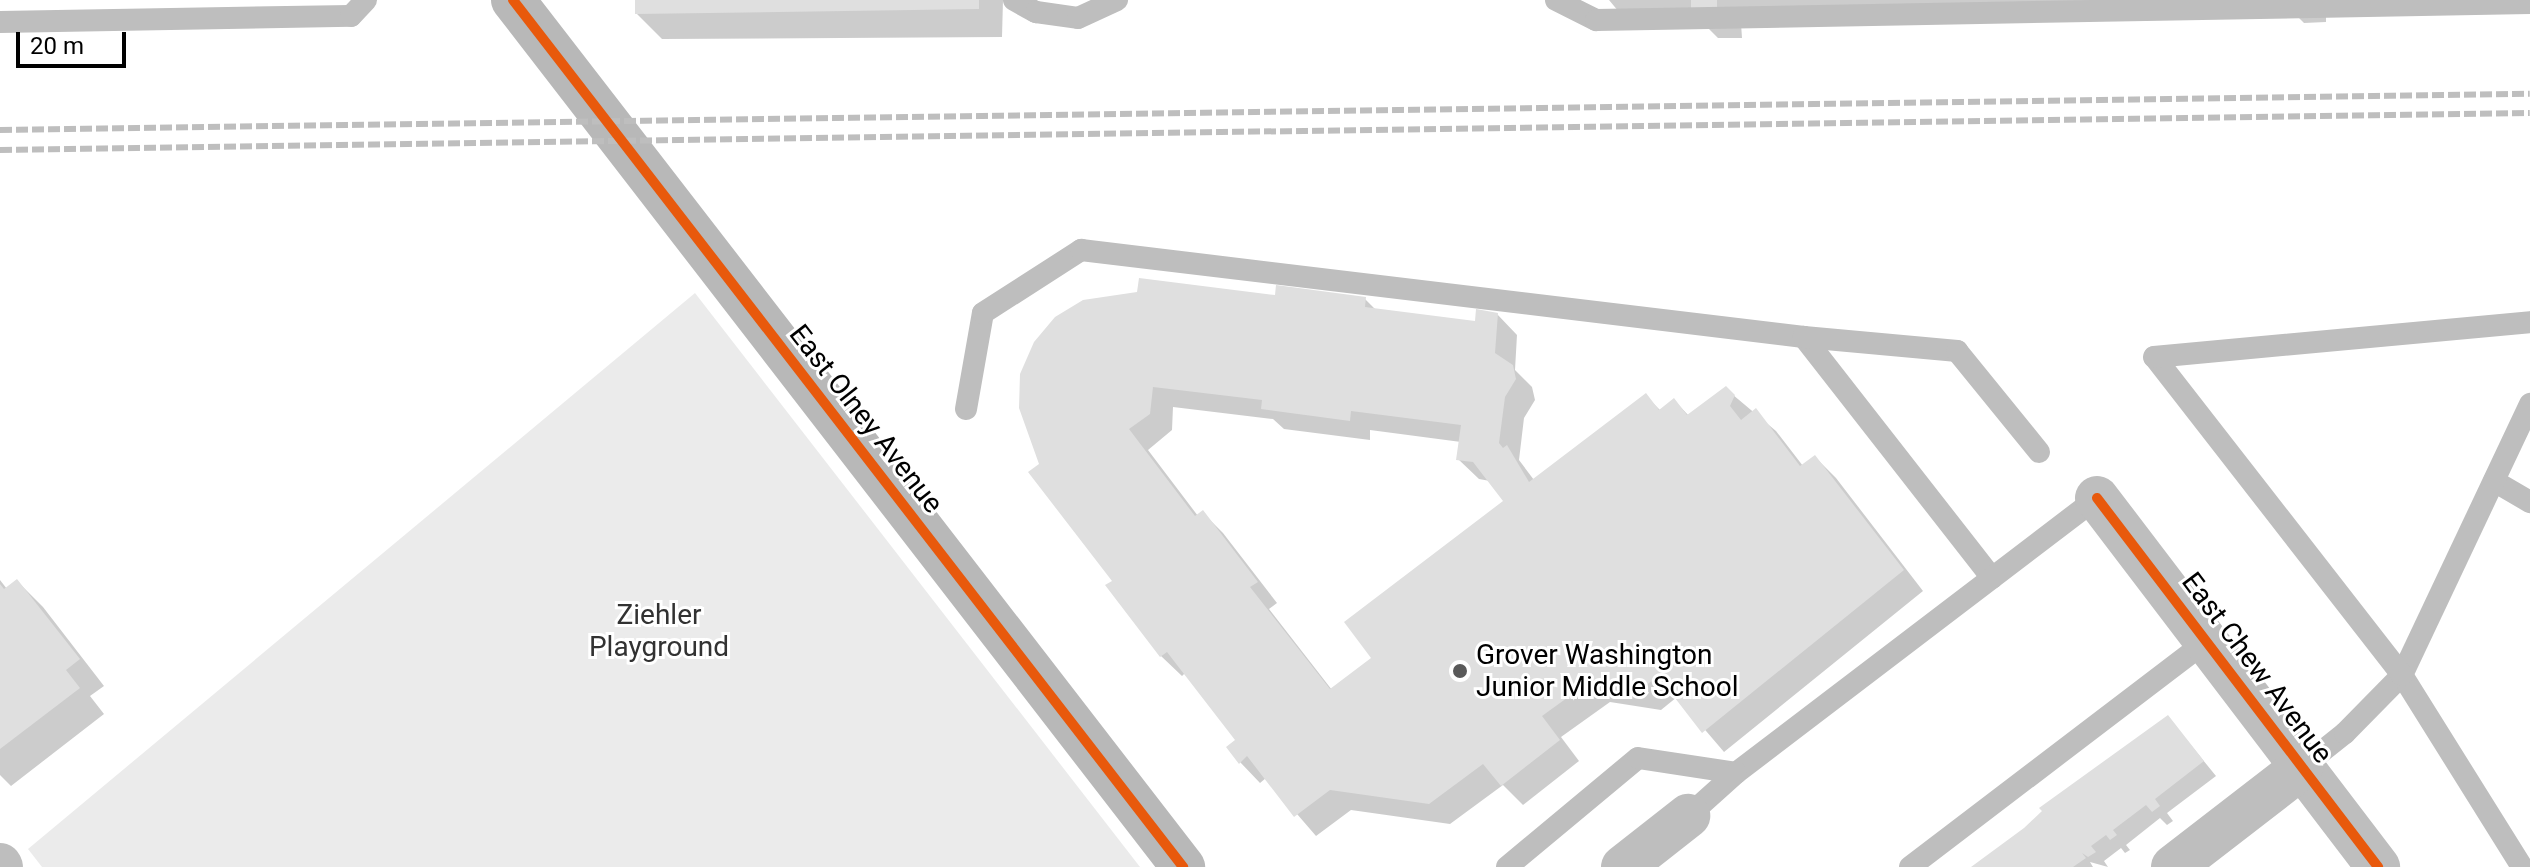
<!DOCTYPE html>
<style>
body{margin:0}
#map{position:relative;width:2530px;height:867px;overflow:hidden;background:#fff;font-family:Roboto,sans-serif}
div>[style]{position:absolute}
[style*='--x']{left:calc(var(--x)*1px);top:calc(var(--y)*1px);width:calc(var(--w)*1px);rotate:calc(var(--a)*1deg)}
.green>*{inset:0;background:#ebebeb}
.shadow>*{inset:0;background:#0003}
.building>*{inset:0;background:#dfdfdf}
.lane>*{height:22px;margin:-11px;padding:0 11px;transform-origin:11px;border-radius:11px;background:#bebebe}
.street>*{height:44px;margin:-22px;padding:0 22px;transform-origin:22px;border-radius:22px;background:#bebebe}
.secondary>*{height:44px;margin:-22px;padding:0 22px;transform-origin:22px;border-radius:22px;background:#b8b8b8}
.rail>*{height:6px;margin-top:-3px;transform-origin:0;background:repeating-linear-gradient(90deg,#bebebe 0 12px,transparent 0 16px)}
.cycleway>*{height:10px;margin:-5px;padding:0 5px;transform-origin:5px;border-radius:5px;background:#e8590c}
.dots>*{width:22px;height:22px;translate:-50% -50%;box-sizing:border-box;border:4px solid #fff;border-radius:50%}
span{translate:-50% -50%;white-space:nowrap;text-align:center;line-height:1.15;-webkit-text-stroke:6px #fff;paint-order:stroke}
.street-label{font-size:28px;color:#000}
.park-label{font-size:28px;color:#323232}
.poi-label{font-size:28px;color:#000}
.left{translate:0 -50%;text-align:left}
.scale{position:absolute;left:16px;top:32px;width:110px;height:36px;box-sizing:border-box;border:4px solid #000;border-top:0;padding-left:10px;font-size:24px;line-height:28px;white-space:nowrap;color:#000;-webkit-text-stroke:6px #fff;paint-order:stroke}
</style>
<div id="map">
<div class="green">
<div style="clip-path:polygon(695px 293px,1140px 867px,42px 867px,28px 849px)"></div>
</div>
<div class="shadow">
<div style="clip-path:polygon(637px 0,1003px 0,1002px 37px,662px 39px,637px 14px)"></div>
<div style="clip-path:polygon(1609px 0,2266px 0,1741px 23px,1742px 38px,1718px 38px,1703px 23px,1634px 30px)"></div>
<div style="clip-path:polygon(2281px 0,2326px 14px,2326px 22px,2304px 23px)"></div>
<div style="clip-path:polygon(evenodd,1277px 298px,1365px 299px,1377px 311px,1477px 323px,1497px 314px,1517px 335px,1515px 370px,1532px 387px,1535px 400px,1524px 418px,1519px 460px,1534px 480px,1646px 396px,1661px 411px,1674px 400px,1689px 416px,1726px 389px,1776px 431px,1803px 466px,1815px 457px,1836px 478px,1923px 591px,1724px 752px,1677px 697px,1661px 710px,1610px 702px,1561px 737px,1579px 761px,1523px 805px,1503px 785px,1450px 824px,1351px 810px,1316px 836px,1266px 778px,1260px 783px,1240px 762px,1238px 741px,1185px 673px,1182px 676px,1161px 656px,1115px 581px,1031px 472px,1277px 298px,1173px 407px,1273px 419px,1284px 429px,1370px 440px,1370px 430px,1461px 442px,1458px 459px,1479px 479px,1490px 481px,1506px 501px,1374px 659px,1332px 690px,1269px 609px,1277px 603px,1223px 533px,1203px 513px,1198px 516px,1148px 450px,1172px 430px,1173px 407px)"></div>
<div style="clip-path:polygon(0 580px,7px 589px,17px 581px,43px 607px,104px 686px,90px 696px,104px 714px,11px 786px,0 775px)"></div>
<div style="clip-path:polygon(2168px 717px,2216px 776px,2167px 813px,2173px 821px,2167px 825px,2160px 818px,2126px 845px,2130px 850px,2125px 853px,2121px 848px,2104px 861px,2108px 867px,2090px 862px,2093px 867px,1975px 867px)"></div>
</div>
<div class="building">
<div style="clip-path:polygon(635px 0,979px 0,979px 9px,635px 14px)"></div>
<div style="clip-path:polygon(1691px 0,1717px 0,1717px 13px,1691px 14px)"></div>
<div style="clip-path:polygon(evenodd,1139px 278px,1275px 295px,1276px 285px,1366px 297px,1365px 307px,1475px 321px,1476px 309px,1498px 313px,1495px 353px,1513px 365px,1516px 379px,1505px 397px,1499px 443px,1503px 448px,1507px 445px,1529px 482px,1646px 393px,1659px 410px,1674px 398px,1687px 415px,1726px 386px,1735px 395px,1730px 406px,1741px 420px,1756px 408px,1800px 466px,1815px 455px,1904px 570px,1702px 733px,1658px 676px,1640px 690px,1589px 682px,1542px 716px,1560px 740px,1501px 786px,1483px 764px,1429px 804px,1330px 790px,1294px 817px,1247px 756px,1239px 764px,1226px 747px,1235px 740px,1167px 652px,1160px 657px,1105px 585px,1112px 581px,1028px 472px,1039px 464px,1019px 408px,1020px 374px,1034px 342px,1055px 317px,1083px 300px,1137px 292px,1139px 278px,1153px 387px,1262px 400px,1261px 409px,1350px 421px,1351px 411px,1461px 425px,1456px 460px,1473px 462px,1503px 501px,1344px 622px,1371px 658px,1330px 689px,1250px 587px,1258px 582px,1203px 510px,1195px 516px,1129px 429px,1150px 414px,1153px 387px)"></div>
<div style="clip-path:polygon(17px 579px,80px 659px,66px 670px,80px 688px,0 749px,0 584px,4px 589px)"></div>
<div style="clip-path:polygon(2168px 715px,2204px 761px,2155px 799px,2160px 806px,2152px 812px,2146px 805px,2113px 830px,2117px 835px,2110px 840px,2106px 835px,2091px 846px,2096px 852px,2088px 857px,2082px 853px,2086px 858px,2073px 867px,1971px 867px,2024px 828px,2042px 811px,2039px 808px)"></div>
</div>
<div class="lane">
<div style="--x:1014;--y:0;--w:25;--a:29"></div>
<div style="--x:1036;--y:12;--w:42;--a:8.1"></div>
<div style="--x:1078;--y:18;--w:43;--a:-24.8"></div>
<div style="--x:1556;--y:0;--w:45;--a:26.6"></div>
<div style="--x:1596;--y:20;--w:934;--a:-1.04"></div>
<div style="--x:0;--y:22;--w:351;--a:-1"></div>
<div style="--x:351;--y:16;--w:22;--a:-47"></div>
<div style="--x:966;--y:409;--w:97;--a:-80"></div>
<div style="--x:983;--y:313;--w:117;--a:-32.7"></div>
<div style="--x:1081;--y:250;--w:728;--a:6.86"></div>
<div style="--x:2494;--y:481;--w:42;--a:30.3"></div>
<div style="--x:1992;--y:578;--w:306;--a:-128"></div>
<div style="--x:1804;--y:337;--w:154;--a:5.2"></div>
<div style="--x:1957;--y:351;--w:130;--a:50.9"></div>
<div style="--x:2301;--y:768;--w:56;--a:-38.5"></div>
<div style="--x:2345;--y:733;--w:81;--a:-45.5"></div>
<div style="--x:2402;--y:675;--w:300;--a:-64.7"></div>
<div style="--x:1736;--y:773;--w:454;--a:-37.3"></div>
<div style="--x:1507;--y:867;--w:170;--a:-39.8"></div>
<div style="--x:1638;--y:758;--w:99;--a:8.7"></div>
<div style="--x:1736;--y:773;--w:64;--a:138.1"></div>
<div style="--x:1910;--y:867;--w:373;--a:-37.3"></div>
<div style="--x:2522;--y:867;--w:226;--a:-122"></div>
<div style="--x:2402;--y:675;--w:403;--a:-127.9"></div>
<div style="--x:2154;--y:357;--w:378;--a:-5.3"></div>
</div>
<div class="street">
<div style="--x:2097;--y:498;--w:464;--a:52.7"></div>
<div style="--x:0;--y:865;--w:2;--a:63"></div>
<div style="--x:1623;--y:867;--w:83;--a:-38.1"></div>
<div style="--x:2173;--y:867;--w:162;--a:-37.7"></div>
</div>
<div class="secondary">
<div style="--x:513;--y:0;--w:1096;--a:52.3"></div>
</div>
<div class="rail">
<div style="--x:0;--y:130;--w:2530;--a:-0.82"></div>
<div style="--x:0;--y:150;--w:2530;--a:-0.84"></div>
</div>
<div class="cycleway">
<div style="--x:513;--y:0;--w:1096;--a:52.3"></div>
<div style="--x:2097;--y:498;--w:464;--a:52.7"></div>
</div>
<div class="dots">
<div style="left:1460px;top:671px;background:#595959"></div>
</div>
<div class="street-label">
<span style="left:866px;top:419px;rotate:52deg">East Olney Avenue</span>
<span style="left:2257px;top:668px;rotate:53deg">East Chew Avenue</span>
</div>
<div class="park-label">
<span style="left:659px;top:631px">Ziehler<br>Playground</span>
</div>
<div class="poi-label">
<span class="left" style="left:1476px;top:671px">Grover Washington<br>Junior Middle School</span>
</div>
<div class="scale">20 m</div>
</div>
